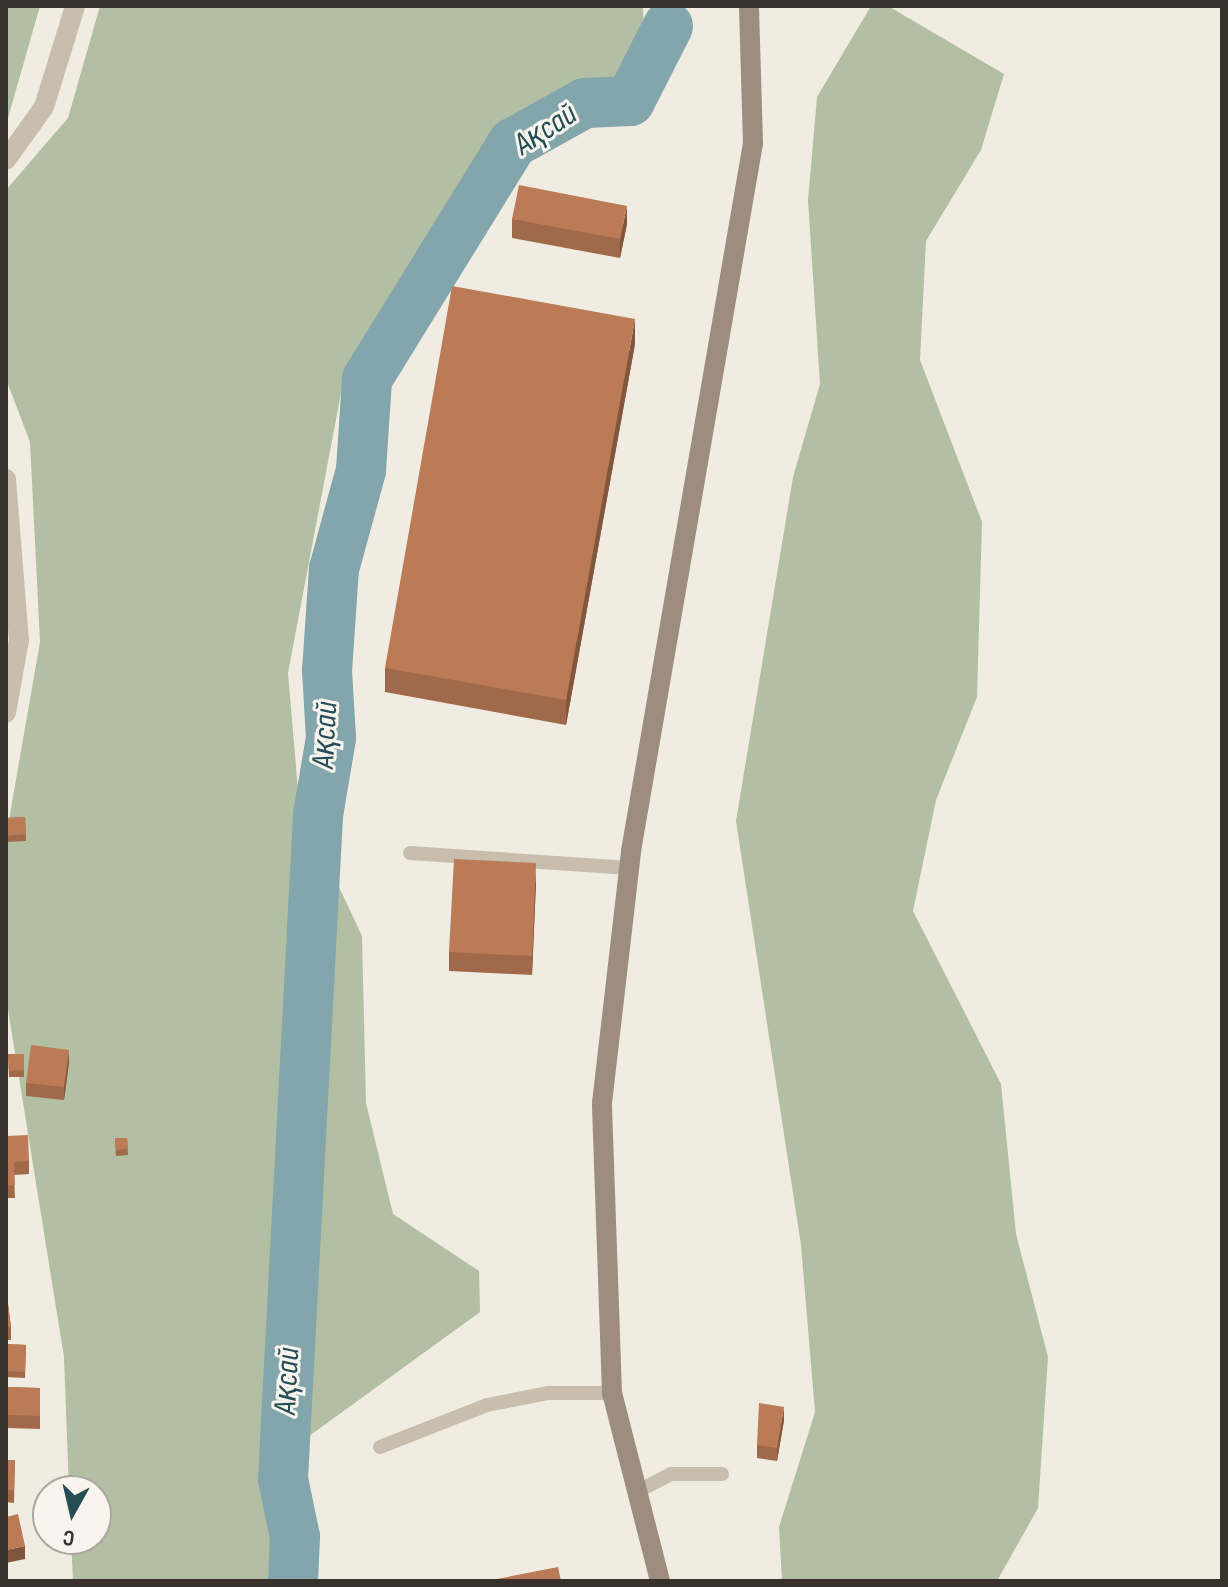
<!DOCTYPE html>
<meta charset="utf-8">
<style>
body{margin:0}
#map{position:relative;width:1228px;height:1587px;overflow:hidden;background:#f1ece1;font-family:"Sofia Sans Condensed",sans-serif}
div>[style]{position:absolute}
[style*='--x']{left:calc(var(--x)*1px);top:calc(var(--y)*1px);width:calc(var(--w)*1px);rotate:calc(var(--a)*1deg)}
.green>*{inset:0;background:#b2bfa2}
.river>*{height:50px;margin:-25px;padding:0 25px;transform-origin:25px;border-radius:25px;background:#83a5ac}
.lane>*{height:14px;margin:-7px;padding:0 7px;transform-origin:7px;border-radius:7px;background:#c9bdae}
.street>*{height:20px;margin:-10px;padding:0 10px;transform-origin:10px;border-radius:10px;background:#c9bdae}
.secondary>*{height:20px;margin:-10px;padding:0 10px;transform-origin:10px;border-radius:10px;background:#9c8d7f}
.wall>*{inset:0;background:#a06a4a}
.shaded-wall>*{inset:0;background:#82563c}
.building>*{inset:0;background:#ba7b56}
span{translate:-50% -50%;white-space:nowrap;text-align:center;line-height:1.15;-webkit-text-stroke:6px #f9f5ee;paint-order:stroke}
.water-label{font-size:32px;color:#254d56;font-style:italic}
.frame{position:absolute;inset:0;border:8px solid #38312c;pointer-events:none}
.north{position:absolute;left:32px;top:1475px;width:80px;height:80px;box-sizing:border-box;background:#f9f5ee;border:2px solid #aca7a0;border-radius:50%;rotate:188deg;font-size:22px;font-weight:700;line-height:32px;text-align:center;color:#38312c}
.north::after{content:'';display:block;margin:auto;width:28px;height:36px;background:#254d56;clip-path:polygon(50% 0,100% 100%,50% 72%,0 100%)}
</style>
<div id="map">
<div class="green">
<div style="clip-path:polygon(6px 6px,40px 6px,6px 125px)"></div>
<div style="clip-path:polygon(100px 6px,643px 6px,644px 39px,609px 85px,442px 214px,341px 393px,288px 673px,299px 802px,362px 936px,366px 1103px,393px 1214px,479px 1271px,480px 1312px,305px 1439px,308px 1581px,73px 1581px,71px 1539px,96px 1539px,96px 1491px,69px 1491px,64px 1357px,6px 997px,6px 837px,40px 642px,30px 442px,6px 379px,6px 190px,68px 118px)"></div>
<div style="clip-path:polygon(871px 6px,888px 6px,1004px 74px,981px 150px,926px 241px,920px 360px,982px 522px,977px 697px,936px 800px,913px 911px,1001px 1084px,1016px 1234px,1048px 1357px,1038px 1508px,997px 1581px,782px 1581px,779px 1527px,815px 1412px,801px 1245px,736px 821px,793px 477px,820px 384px,808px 200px,817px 97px)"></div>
</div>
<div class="river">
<div style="--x:293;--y:1581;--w:44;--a:-87.4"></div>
<div style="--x:295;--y:1537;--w:59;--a:-101.7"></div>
<div style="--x:283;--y:1479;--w:665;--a:-86.98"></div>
<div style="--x:318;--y:815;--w:78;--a:-80.4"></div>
<div style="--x:331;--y:738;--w:67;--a:-93.4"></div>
<div style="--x:327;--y:671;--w:102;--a:-86.1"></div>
<div style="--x:334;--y:569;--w:103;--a:-74.7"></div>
<div style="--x:361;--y:470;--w:91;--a:-86.2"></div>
<div style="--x:367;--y:379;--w:278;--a:-58.3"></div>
<div style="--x:513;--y:143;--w:82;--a:-29.1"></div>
<div style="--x:585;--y:103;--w:45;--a:-2.5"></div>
<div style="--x:630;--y:101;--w:84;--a:-63.1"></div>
</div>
<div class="lane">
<div style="--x:410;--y:853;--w:220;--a:3.9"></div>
<div style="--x:380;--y:1447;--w:115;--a:-21.4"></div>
<div style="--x:487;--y:1405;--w:63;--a:-11"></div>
<div style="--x:549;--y:1393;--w:63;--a:0"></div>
<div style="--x:636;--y:1492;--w:39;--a:-27"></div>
<div style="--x:671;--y:1474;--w:51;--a:0"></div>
</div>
<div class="street">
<div style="--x:6;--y:160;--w:65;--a:-54.4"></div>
<div style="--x:44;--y:107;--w:106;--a:-72.9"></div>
<div style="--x:6;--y:479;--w:162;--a:85.4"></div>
<div style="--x:19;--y:640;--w:74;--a:100.1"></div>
</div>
<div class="secondary">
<div style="--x:660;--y:1581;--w:194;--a:-104.3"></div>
<div style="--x:612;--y:1393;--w:290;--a:-92"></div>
<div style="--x:602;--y:1103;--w:254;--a:-83.4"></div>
<div style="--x:631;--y:851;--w:718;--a:-80.22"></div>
<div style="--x:753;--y:143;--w:137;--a:-91.7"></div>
</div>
<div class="wall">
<div style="clip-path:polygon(512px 219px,627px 224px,620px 258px,512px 238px)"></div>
<div style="clip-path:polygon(635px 344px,566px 725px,385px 692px,385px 668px)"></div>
<div style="clip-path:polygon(25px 817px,26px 841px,6px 842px,6px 818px)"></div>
<div style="clip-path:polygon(536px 882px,532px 975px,449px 971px,449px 952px)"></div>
<div style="clip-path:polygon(8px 1054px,24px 1070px,24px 1077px,9px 1077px)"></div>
<div style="clip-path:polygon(69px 1062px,64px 1100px,26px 1096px,26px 1083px)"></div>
<div style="clip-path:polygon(6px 1136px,29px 1161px,29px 1174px,14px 1175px,15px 1198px,6px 1198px)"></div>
<div style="clip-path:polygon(115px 1138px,127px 1138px,128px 1155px,116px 1156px)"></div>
<div style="clip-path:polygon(6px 1289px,11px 1327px,11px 1340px,6px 1340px)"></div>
<div style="clip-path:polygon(6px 1344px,26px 1345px,25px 1378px,6px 1377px)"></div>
<div style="clip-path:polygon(6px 1387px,40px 1388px,40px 1429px,6px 1428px)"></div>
<div style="clip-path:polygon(784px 1420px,777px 1461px,757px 1458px,757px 1445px)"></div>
<div style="clip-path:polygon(6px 1460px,15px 1460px,14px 1503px,6px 1502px)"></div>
</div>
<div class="shaded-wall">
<div style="clip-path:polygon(627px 206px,627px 224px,620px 258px,620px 239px)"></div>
<div style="clip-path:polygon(635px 319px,635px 344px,566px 725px,566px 700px)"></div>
<div style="clip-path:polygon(536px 863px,536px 882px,532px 975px,532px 956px)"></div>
<div style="clip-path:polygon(69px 1050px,69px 1062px,64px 1100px,64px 1087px)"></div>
<div style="clip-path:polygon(784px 1407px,784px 1420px,777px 1461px,777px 1448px)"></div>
<div style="clip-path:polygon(25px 1546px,25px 1559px,6px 1563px,6px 1550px)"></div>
</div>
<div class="building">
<div style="clip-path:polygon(519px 185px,627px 206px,620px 239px,512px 219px)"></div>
<div style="clip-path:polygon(452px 286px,635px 319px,566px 700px,385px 668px)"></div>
<div style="clip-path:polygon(25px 817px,26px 834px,6px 836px,6px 818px)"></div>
<div style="clip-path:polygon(454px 859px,536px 863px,532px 956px,449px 952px)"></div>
<div style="clip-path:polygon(31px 1045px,69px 1050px,64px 1087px,26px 1083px)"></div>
<div style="clip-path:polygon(8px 1054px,24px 1054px,24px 1070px,9px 1071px)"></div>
<div style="clip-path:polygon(28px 1135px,29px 1161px,14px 1162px,15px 1185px,6px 1186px,6px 1136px)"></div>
<div style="clip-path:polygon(115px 1138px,127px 1138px,128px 1149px,116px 1150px)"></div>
<div style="clip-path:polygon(6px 1289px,11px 1327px,6px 1327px)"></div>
<div style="clip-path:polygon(6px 1344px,26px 1345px,25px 1372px,6px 1371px)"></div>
<div style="clip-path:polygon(6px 1387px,40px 1388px,40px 1416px,6px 1415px)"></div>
<div style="clip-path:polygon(759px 1403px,784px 1407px,777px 1448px,757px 1445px)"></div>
<div style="clip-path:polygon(6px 1460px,15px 1460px,14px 1490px,6px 1490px)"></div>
<div style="clip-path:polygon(47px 1501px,48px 1501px,47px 1526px)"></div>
<div style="clip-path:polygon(18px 1514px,25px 1546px,6px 1550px,6px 1517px)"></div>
<div style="clip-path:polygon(558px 1567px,561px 1581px,487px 1581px)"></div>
</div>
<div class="water-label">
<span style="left:546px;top:130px;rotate:-33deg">Ақсай</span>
<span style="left:326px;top:735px;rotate:-87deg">Ақсай</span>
<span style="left:288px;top:1381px;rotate:-87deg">Ақсай</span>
</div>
<div class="frame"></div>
<div class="north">С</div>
</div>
